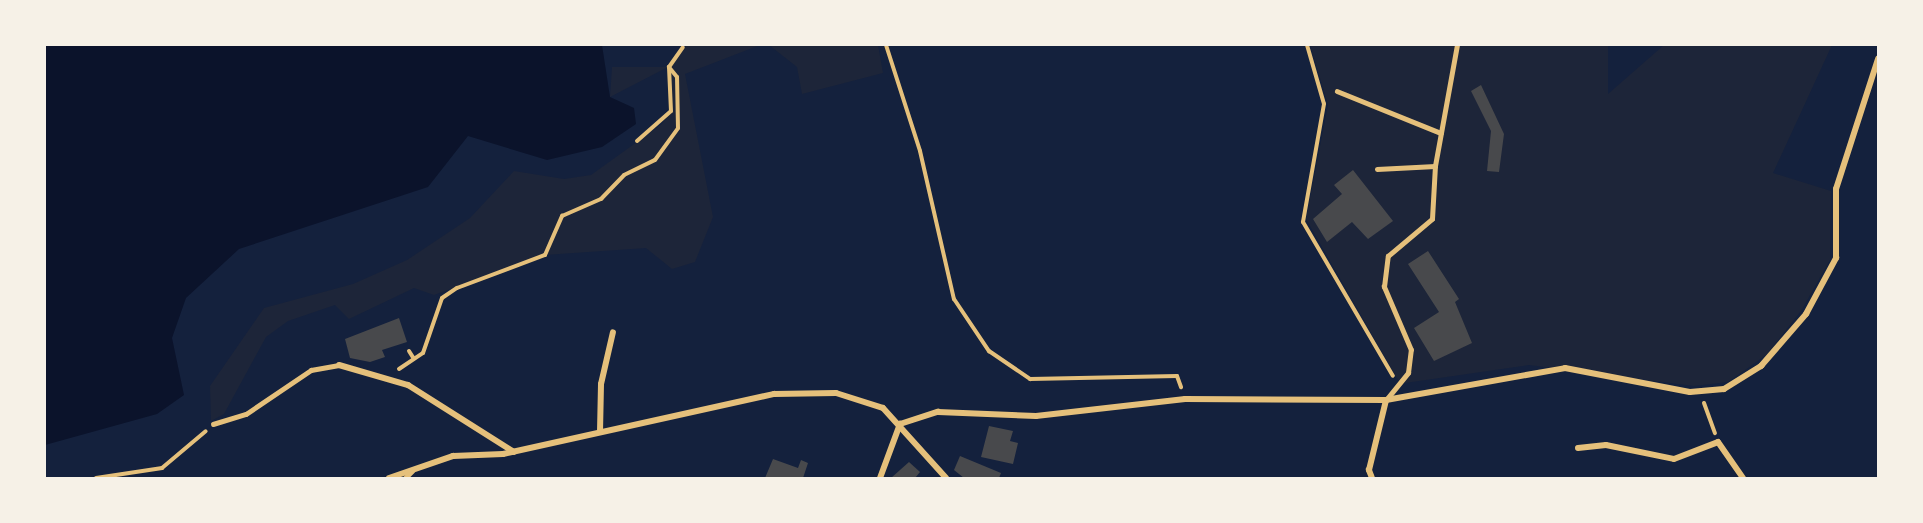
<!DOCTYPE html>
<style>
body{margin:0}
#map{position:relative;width:1923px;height:523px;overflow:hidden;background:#14213d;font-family:"PT Sans",sans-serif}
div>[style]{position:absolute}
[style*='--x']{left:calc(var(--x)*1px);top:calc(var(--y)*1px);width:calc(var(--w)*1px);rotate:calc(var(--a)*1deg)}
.green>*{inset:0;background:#1d2539}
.water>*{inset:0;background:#0b132b}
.building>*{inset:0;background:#48494c}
.path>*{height:4px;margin:-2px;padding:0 2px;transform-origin:2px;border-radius:2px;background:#e5c07b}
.service>*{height:4.5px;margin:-2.25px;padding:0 2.25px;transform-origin:2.25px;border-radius:2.25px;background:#e5c07b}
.minor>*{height:6px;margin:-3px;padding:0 3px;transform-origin:3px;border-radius:3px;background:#e5c07b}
span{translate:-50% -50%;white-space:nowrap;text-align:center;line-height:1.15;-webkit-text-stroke:6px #f6f1e7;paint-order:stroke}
.frame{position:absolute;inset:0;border:46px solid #f6f1e7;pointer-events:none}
</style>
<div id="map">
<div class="green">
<div style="clip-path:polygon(687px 45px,760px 45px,685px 74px,713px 217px,695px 262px,672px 269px,646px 248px,545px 255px,434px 295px,414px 288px,349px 319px,335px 305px,288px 321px,266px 337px,224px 414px,211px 421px,210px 386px,264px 308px,353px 284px,407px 260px,470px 218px,514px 171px,564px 179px,591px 175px,662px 124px,671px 111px,668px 67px,610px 97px,612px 67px,669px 67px)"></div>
<div style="clip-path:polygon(769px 45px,878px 45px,883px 73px,802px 94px,797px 67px)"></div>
<div style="clip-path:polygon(1310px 45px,1608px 45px,1608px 94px,1664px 45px,1832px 45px,1773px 173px,1831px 191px,1830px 260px,1801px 311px,1766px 355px,1728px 382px,1694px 386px,1529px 365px,1405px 383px,1398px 380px,1306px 219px,1328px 105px)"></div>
</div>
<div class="water">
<div style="clip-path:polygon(45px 45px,602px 45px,610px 97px,634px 108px,636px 124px,602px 147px,547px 160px,468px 136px,428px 187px,239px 249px,186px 298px,172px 338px,184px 395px,157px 414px,45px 445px)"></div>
</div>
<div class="building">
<div style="clip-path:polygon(1481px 85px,1504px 134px,1499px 172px,1487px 171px,1491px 131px,1471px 91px)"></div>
<div style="clip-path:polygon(1353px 170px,1393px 221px,1368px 239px,1352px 222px,1327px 242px,1313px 219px,1342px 194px,1334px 185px)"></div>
<div style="clip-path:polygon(1428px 251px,1459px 299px,1455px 302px,1472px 343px,1434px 361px,1414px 328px,1439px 312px,1408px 264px)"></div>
<div style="clip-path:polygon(399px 318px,407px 342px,382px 350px,385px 357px,370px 362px,350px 358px,345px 339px)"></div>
<div style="clip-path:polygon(989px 426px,1013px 431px,1010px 441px,1018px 443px,1013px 464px,981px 457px)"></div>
<div style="clip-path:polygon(960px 456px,1001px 473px,999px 478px,964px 478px,954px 470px)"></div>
<div style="clip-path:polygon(773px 459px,798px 468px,801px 460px,808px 463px,803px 478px,765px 478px)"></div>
<div style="clip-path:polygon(909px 462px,920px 472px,915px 478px,891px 478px)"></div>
</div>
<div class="path">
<div style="--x:886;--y:45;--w:111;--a:72.2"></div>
<div style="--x:920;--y:151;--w:152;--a:77.1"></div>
<div style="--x:954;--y:299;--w:63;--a:56.1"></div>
<div style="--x:989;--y:351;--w:50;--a:34.3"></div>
<div style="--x:1030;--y:379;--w:147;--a:-1.2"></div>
<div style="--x:1177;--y:376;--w:12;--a:70"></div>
<div style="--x:1307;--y:45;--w:61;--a:73.9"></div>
<div style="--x:1324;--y:104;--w:120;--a:100.1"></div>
<div style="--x:1303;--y:222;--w:178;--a:59.7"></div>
<div style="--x:637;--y:141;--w:45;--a:-41.4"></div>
<div style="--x:671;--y:111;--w:44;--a:-92.6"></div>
<div style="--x:669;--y:67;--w:24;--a:-55"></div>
<div style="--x:409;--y:351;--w:9;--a:58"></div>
<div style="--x:399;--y:369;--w:29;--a:-34"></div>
<div style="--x:423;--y:353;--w:58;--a:-70.9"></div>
<div style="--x:442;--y:298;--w:18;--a:-34"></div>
<div style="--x:457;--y:288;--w:94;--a:-20.6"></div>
<div style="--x:545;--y:255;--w:43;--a:-66.4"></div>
<div style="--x:562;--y:216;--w:43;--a:-23.6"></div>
<div style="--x:601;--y:199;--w:33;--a:-46"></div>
<div style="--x:624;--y:175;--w:34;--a:-26"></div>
<div style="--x:655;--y:160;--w:39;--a:-54"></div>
<div style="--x:678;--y:128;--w:51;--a:-91.1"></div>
<div style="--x:677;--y:77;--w:13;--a:-129"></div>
<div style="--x:1704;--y:403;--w:32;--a:70"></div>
<div style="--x:96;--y:478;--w:67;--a:-8.6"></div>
<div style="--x:162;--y:468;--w:57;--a:-40.1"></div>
</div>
<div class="service">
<div style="--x:1337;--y:91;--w:112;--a:22"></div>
<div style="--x:1377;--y:169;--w:58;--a:-3"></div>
<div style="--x:1386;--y:400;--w:35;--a:-51"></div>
<div style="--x:1408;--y:373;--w:23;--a:-83"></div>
<div style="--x:1411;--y:350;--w:69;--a:-113.2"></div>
<div style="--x:1384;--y:287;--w:31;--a:-83"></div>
<div style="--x:1388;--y:256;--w:57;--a:-40.1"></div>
<div style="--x:1432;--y:219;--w:53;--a:-86.8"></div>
<div style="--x:1435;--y:166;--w:123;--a:-79.7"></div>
<div style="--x:213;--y:424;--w:34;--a:-17"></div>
<div style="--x:246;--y:414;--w:78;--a:-34.1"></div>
<div style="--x:311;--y:370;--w:28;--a:-10"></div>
<div style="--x:405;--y:478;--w:10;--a:-45"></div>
</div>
<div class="minor">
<div style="--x:339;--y:365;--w:72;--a:16.2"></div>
<div style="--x:408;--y:385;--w:125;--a:32.3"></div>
<div style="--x:900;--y:424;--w:40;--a:-18"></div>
<div style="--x:938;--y:412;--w:98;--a:2.3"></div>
<div style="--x:1036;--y:416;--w:150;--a:-6.5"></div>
<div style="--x:1185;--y:399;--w:201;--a:0.3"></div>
<div style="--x:1386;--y:400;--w:182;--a:-10.1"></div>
<div style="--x:1565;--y:368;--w:127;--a:10.9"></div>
<div style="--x:1690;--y:392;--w:34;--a:-5"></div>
<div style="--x:1724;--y:389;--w:44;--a:-31.9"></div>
<div style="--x:1761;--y:366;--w:69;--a:-49.1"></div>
<div style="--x:1806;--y:314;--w:64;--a:-61.8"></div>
<div style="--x:1836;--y:258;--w:69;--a:-90"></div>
<div style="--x:1836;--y:189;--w:137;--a:-72.1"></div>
<div style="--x:600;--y:432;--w:48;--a:-88.8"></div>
<div style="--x:601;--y:384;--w:53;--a:-77"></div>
<div style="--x:1578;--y:448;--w:28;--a:-6"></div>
<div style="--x:1606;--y:445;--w:69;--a:11.6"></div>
<div style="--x:1674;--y:459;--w:47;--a:-21.1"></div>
<div style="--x:1718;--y:442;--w:44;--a:55.2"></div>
<div style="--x:389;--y:478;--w:68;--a:-19"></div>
<div style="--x:453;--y:456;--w:50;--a:-2.3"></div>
<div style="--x:503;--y:454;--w:278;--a:-12.5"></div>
<div style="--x:774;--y:394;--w:62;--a:-0.9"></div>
<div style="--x:836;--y:393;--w:49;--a:17.7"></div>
<div style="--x:883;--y:408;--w:94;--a:48"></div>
<div style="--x:880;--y:478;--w:58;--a:-69.7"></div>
<div style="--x:1372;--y:478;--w:9;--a:-111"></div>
<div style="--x:1369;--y:470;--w:72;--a:-76.3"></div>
</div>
<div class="frame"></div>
</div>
